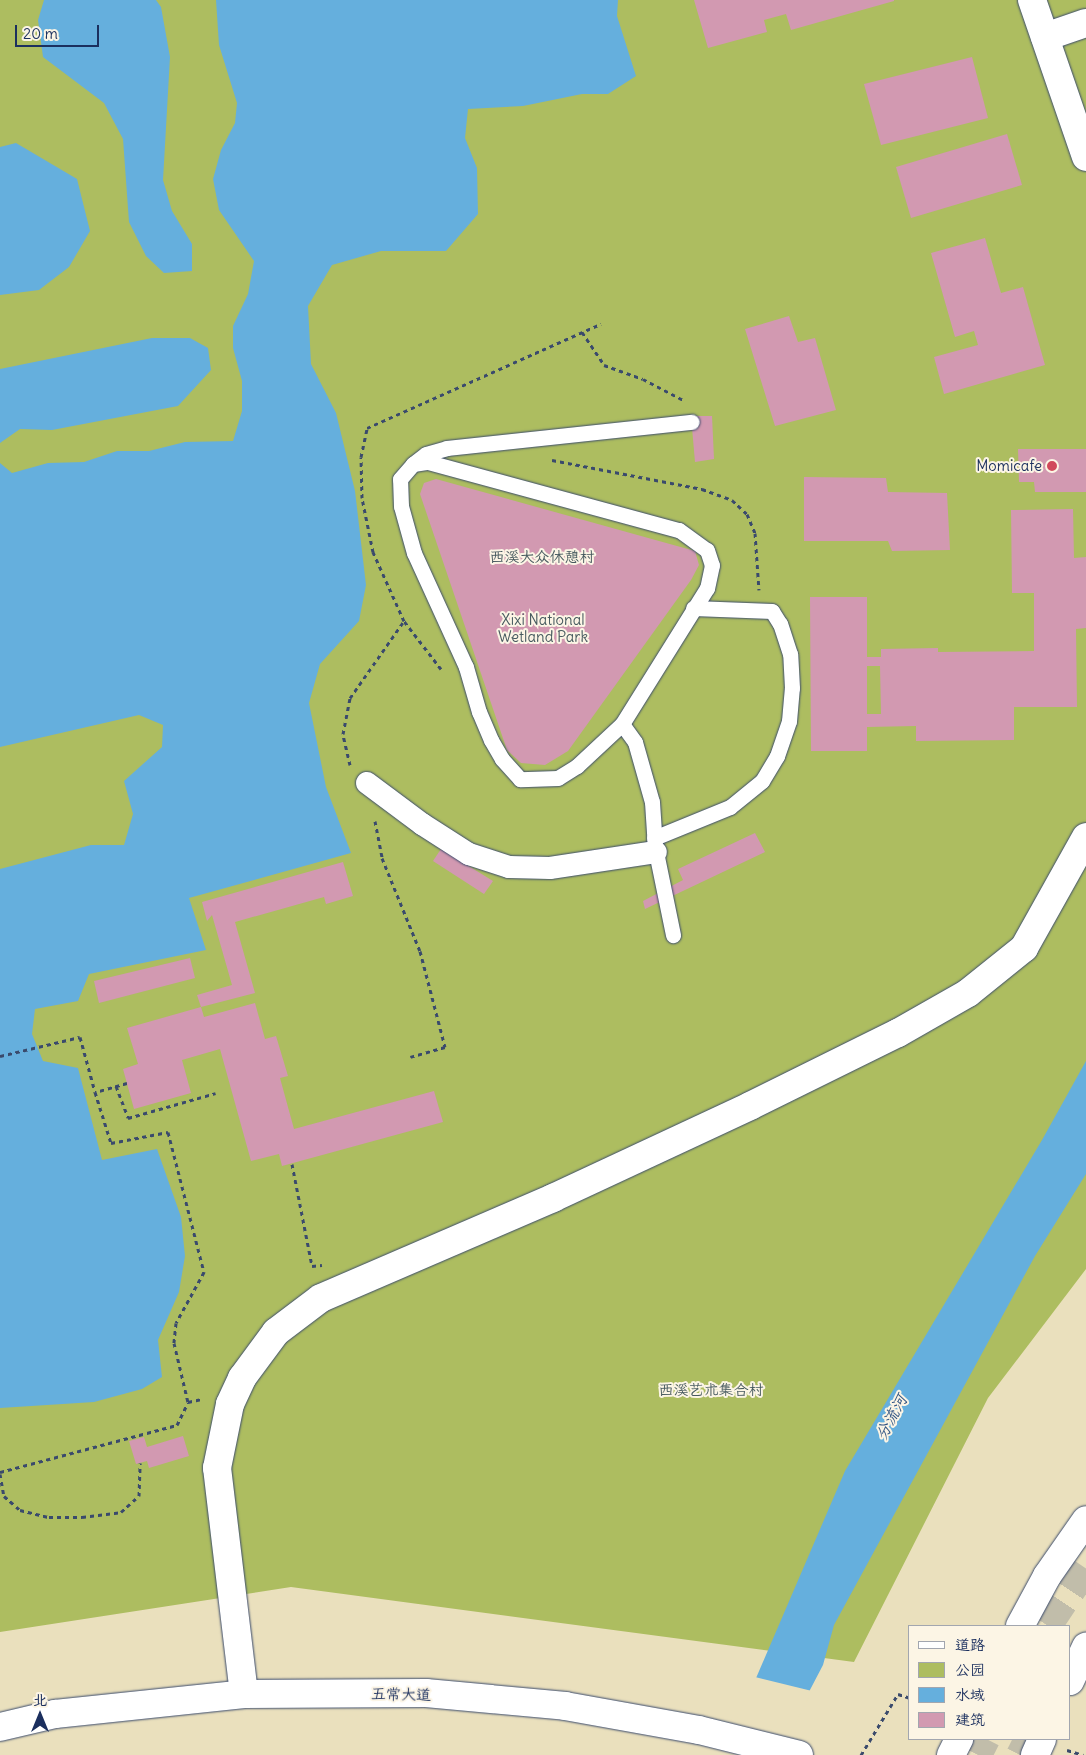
<!DOCTYPE html>
<meta charset="utf-8">
<style>
body{margin:0}
#map{position:relative;width:1086px;height:1755px;overflow:hidden;background:#eae0bd;font-family:Delius,"LXGW WenKai TC",sans-serif}
div>[style]{position:absolute}
[style*='--x']{left:calc(var(--x)*1px);top:calc(var(--y)*1px);width:calc(var(--w)*1px);rotate:calc(var(--a)*1deg)}
.green>*{inset:0;background:#adbd60}
.water>*{inset:0;background:#65afdd}
.pier>*{inset:0;background:#eae0bd}
.building>*{inset:0;background:#d299b1}
.trunk-tunnel>*{height:28px;margin-top:-14px;transform-origin:0;background:repeating-linear-gradient(90deg,#c1bdaa 0 28px,transparent 0 42px)}
.path>*{height:3px;margin-top:-1.5px;transform-origin:0;background:repeating-linear-gradient(90deg,#3a4a6c 0 4px,transparent 0 8px)}
.roads{filter:drop-shadow(0 0 1px #3a4a6c) drop-shadow(0 0 1px #3a4a6c)}
.service>*{height:15px;margin:-7.5px;padding:0 7.5px;transform-origin:7.5px;border-radius:7.5px;background:#fff}
.pedestrian>*{height:22px;margin:-11px;padding:0 11px;transform-origin:11px;border-radius:11px;background:#fff}
.minor>*{height:28px;margin:-14px;padding:0 14px;transform-origin:14px;border-radius:14px;background:#fff}
.secondary>*{height:28px;margin:-14px;padding:0 14px;transform-origin:14px;border-radius:14px;background:#fff}
.primary>*{height:28px;margin:-14px;padding:0 14px;transform-origin:14px;border-radius:14px;background:#fff}
.dots>*{width:14px;height:14px;translate:-50% -50%;box-sizing:border-box;border:2px solid #fcf5e5;border-radius:50%}
span{translate:-50% -50%;white-space:nowrap;text-align:center;line-height:1.15;-webkit-text-stroke:4px #fcf5e5;paint-order:stroke}
.poi-label{font-size:15px;color:#1b2f5e}
.right{translate:-100% -50%;text-align:right}
.park-label{font-size:15px;color:#475a5f}
.street-label{font-size:15px;color:#1b2f5e}
.water-label{font-size:16px;color:#315584;font-style:italic}
.legend{position:absolute;left:908px;top:1625px;width:162px;height:115px;box-sizing:border-box;background:#fcf5e5;border:1px solid #a2a6af;margin:0;padding:6px 9px;list-style:none;font-size:15px;color:#1b2f5e}
.legend li{display:flex;align-items:center;gap:10px;height:25px}
.legend b{width:25px;border:1px solid #a2a6af}
.north{position:absolute;left:15px;top:1690px;width:50px;height:50px;-webkit-text-stroke:4px #fcf5e5;paint-order:stroke;rotate:0deg;font-size:14px;font-weight:700;line-height:20px;text-align:center;color:#1b2f5e}
.north::after{content:'';display:block;margin:auto;width:18px;height:22px;background:#1b2f5e;clip-path:polygon(50% 0,100% 100%,50% 72%,0 100%)}
.scale{position:absolute;left:15px;top:25px;width:84px;height:22px;box-sizing:border-box;border:2px solid #1b2f5e;border-top:0;padding-left:6px;font-size:15px;line-height:18px;white-space:nowrap;color:#1b2f5e;-webkit-text-stroke:4px #fcf5e5;paint-order:stroke}
</style>
<div id="map">
<div class="green">
<div style="clip-path:polygon(0 0,1086px 0,1086px 1269px,988px 1398px,854px 1662px,291px 1587px,0 1632px)"></div>
</div>
<div class="water">
<div style="clip-path:polygon(44px 0,156px 0,161px 7px,170px 57px,163px 180px,172px 211px,192px 244px,192px 271px,164px 273px,146px 256px,129px 222px,123px 139px,104px 103px,43px 57px,38px 20px)"></div>
<div style="clip-path:polygon(216px 0,618px 0,617px 16px,636px 76px,608px 94px,582px 94px,523px 106px,468px 109px,465px 138px,477px 168px,478px 214px,446px 251px,381px 251px,332px 265px,308px 306px,311px 364px,336px 413px,355px 491px,366px 585px,359px 621px,320px 664px,309px 703px,326px 787px,351px 853px,189px 898px,206px 950px,89px 974px,78px 1001px,35px 1009px,32px 1034px,43px 1061px,78px 1068px,102px 1160px,157px 1149px,181px 1217px,185px 1256px,179px 1292px,158px 1340px,162px 1377px,142px 1389px,94px 1402px,0 1408px,0 869px,91px 845px,124px 845px,133px 814px,124px 781px,162px 747px,163px 725px,139px 715px,0 747px,0 463px,12px 473px,48px 463px,84px 462px,117px 451px,149px 451px,185px 442px,233px 441px,242px 411px,242px 381px,233px 348px,233px 326px,248px 294px,254px 261px,219px 210px,213px 179px,221px 150px,235px 123px,237px 103px,219px 45px)"></div>
<div style="clip-path:polygon(16px 143px,77px 179px,90px 231px,69px 267px,39px 290px,0 295px,0 147px)"></div>
<div style="clip-path:polygon(152px 338px,190px 338px,208px 348px,211px 370px,178px 406px,52px 430px,20px 429px,0 443px,0 369px)"></div>
<div style="clip-path:polygon(1086px 1061px,1086px 1174px,1035px 1256px,834px 1625px,823px 1665px,776px 1755px,723px 1755px,845px 1471px,1042px 1140px)"></div>
</div>
<div class="pier">
<div style="clip-path:polygon(755px 1677px,812px 1691px,779px 1755px,721px 1755px)"></div>
</div>
<div class="building">
<div style="clip-path:polygon(694px 0,894px 0,894px 1px,791px 30px,786px 14px,764px 20px,767px 32px,708px 48px)"></div>
<div style="clip-path:polygon(972px 57px,988px 118px,881px 145px,864px 84px)"></div>
<div style="clip-path:polygon(1007px 134px,1022px 185px,911px 218px,896px 167px)"></div>
<div style="clip-path:polygon(985px 238px,1001px 293px,1023px 287px,1045px 365px,944px 394px,934px 357px,978px 345px,974px 331px,955px 337px,931px 253px)"></div>
<div style="clip-path:polygon(789px 316px,798px 342px,815px 338px,836px 410px,775px 426px,745px 329px)"></div>
<div style="clip-path:polygon(691px 416px,712px 416px,714px 459px,695px 462px)"></div>
<div style="clip-path:polygon(1018px 449px,1086px 449px,1086px 492px,1035px 492px,1034px 482px,1019px 482px)"></div>
<div style="clip-path:polygon(804px 477px,886px 478px,888px 492px,947px 493px,950px 550px,892px 551px,888px 541px,804px 541px)"></div>
<div style="clip-path:polygon(436px 479px,695px 551px,699px 565px,691px 580px,568px 751px,545px 765px,521px 763px,507px 750px,420px 494px,424px 483px)"></div>
<div style="clip-path:polygon(evenodd,1073px 509px,1074px 558px,1086px 557px,1086px 628px,1076px 629px,1077px 707px,1014px 707px,1014px 740px,916px 741px,916px 726px,867px 727px,867px 751px,811px 751px,810px 597px,867px 597px,867px 657px,881px 657px,881px 649px,938px 648px,938px 652px,1034px 651px,1034px 593px,1012px 593px,1011px 510px,1073px 509px,867px 666px,880px 666px,881px 714px,867px 714px,867px 666px)"></div>
<div style="clip-path:polygon(755px 833px,765px 852px,645px 909px,643px 901px,683px 880px,678px 869px)"></div>
<div style="clip-path:polygon(441px 849px,493px 881px,484px 894px,433px 861px)"></div>
<div style="clip-path:polygon(343px 862px,353px 896px,326px 904px,324px 897px,235px 922px,255px 993px,201px 1007px,197px 995px,232px 985px,212px 915px,207px 921px,202px 902px)"></div>
<div style="clip-path:polygon(190px 958px,195px 978px,99px 1003px,94px 981px)"></div>
<div style="clip-path:polygon(255px 1003px,265px 1039px,276px 1036px,288px 1076px,280px 1078px,294px 1129px,434px 1091px,443px 1122px,282px 1166px,279px 1154px,251px 1161px,220px 1049px,182px 1060px,191px 1093px,134px 1109px,123px 1069px,138px 1064px,127px 1028px,201px 1007px,204px 1017px)"></div>
<div style="clip-path:polygon(183px 1436px,189px 1456px,149px 1468px,147px 1461px,136px 1464px,129px 1441px,144px 1437px,147px 1447px)"></div>
</div>
<div class="trunk-tunnel">
<div style="--x:1048;--y:1626;--w:69;--a:-56.3"></div>
<div style="--x:978;--y:1755;--w:18;--a:-63"></div>
<div style="--x:1020;--y:1755;--w:18;--a:-63"></div>
</div>
<div class="path">
<div style="--x:582;--y:332;--w:40;--a:56"></div>
<div style="--x:604;--y:365;--w:41;--a:19.7"></div>
<div style="--x:643;--y:379;--w:47;--a:27.6"></div>
<div style="--x:552;--y:460;--w:153;--a:10.9"></div>
<div style="--x:702;--y:489;--w:32;--a:20"></div>
<div style="--x:732;--y:500;--w:21;--a:43"></div>
<div style="--x:747;--y:514;--w:21;--a:67"></div>
<div style="--x:755;--y:533;--w:57;--a:86"></div>
<div style="--x:441;--y:669;--w:61;--a:-127.6"></div>
<div style="--x:404;--y:621;--w:76;--a:-114.2"></div>
<div style="--x:373;--y:552;--w:55;--a:-101.5"></div>
<div style="--x:362;--y:498;--w:41;--a:-91.4"></div>
<div style="--x:361;--y:457;--w:30;--a:-78"></div>
<div style="--x:367;--y:428;--w:256;--a:-24"></div>
<div style="--x:350;--y:765;--w:32;--a:-103"></div>
<div style="--x:343;--y:734;--w:37;--a:-79"></div>
<div style="--x:350;--y:698;--w:94;--a:-55"></div>
<div style="--x:375;--y:821;--w:38;--a:79"></div>
<div style="--x:382;--y:858;--w:100;--a:67.8"></div>
<div style="--x:420;--y:951;--w:99;--a:75.4"></div>
<div style="--x:445;--y:1047;--w:36;--a:164"></div>
<div style="--x:0;--y:1056;--w:82;--a:-13.4"></div>
<div style="--x:80;--y:1037;--w:57;--a:74.7"></div>
<div style="--x:127;--y:1083;--w:33;--a:164"></div>
<div style="--x:95;--y:1092;--w:53;--a:72.6"></div>
<div style="--x:111;--y:1143;--w:58;--a:-10.9"></div>
<div style="--x:168;--y:1132;--w:145;--a:75.6"></div>
<div style="--x:204;--y:1272;--w:58;--a:118.8"></div>
<div style="--x:176;--y:1323;--w:20;--a:96"></div>
<div style="--x:174;--y:1343;--w:61;--a:76.7"></div>
<div style="--x:188;--y:1402;--w:14;--a:-12"></div>
<div style="--x:116;--y:1086;--w:34;--a:69"></div>
<div style="--x:128;--y:1118;--w:91;--a:-15.9"></div>
<div style="--x:292;--y:1164;--w:104;--a:78.9"></div>
<div style="--x:312;--y:1266;--w:10;--a:-6"></div>
<div style="--x:0;--y:1472;--w:183;--a:-14.9"></div>
<div style="--x:177;--y:1425;--w:25;--a:-64"></div>
<div style="--x:0;--y:1474;--w:22;--a:80"></div>
<div style="--x:4;--y:1496;--w:21;--a:41"></div>
<div style="--x:20;--y:1510;--w:30;--a:14"></div>
<div style="--x:49;--y:1517;--w:33;--a:0"></div>
<div style="--x:82;--y:1517;--w:39;--a:-7"></div>
<div style="--x:121;--y:1512;--w:24;--a:-42"></div>
<div style="--x:139;--y:1496;--w:33;--a:-88"></div>
<div style="--x:1067;--y:1750;--w:17;--a:17"></div>
<div style="--x:861;--y:1755;--w:71;--a:-58.8"></div>
<div style="--x:898;--y:1694;--w:13;--a:18"></div>
</div>
<div class="roads">
<div class="service">
<div style="--x:413;--y:464;--w:15;--a:-8"></div>
<div style="--x:428;--y:462;--w:260;--a:15.2"></div>
<div style="--x:679;--y:530;--w:34;--a:36"></div>
<div style="--x:707;--y:550;--w:16;--a:72"></div>
<div style="--x:712;--y:565;--w:24;--a:102"></div>
<div style="--x:707;--y:588;--w:160;--a:122"></div>
<div style="--x:622;--y:724;--w:62;--a:137"></div>
<div style="--x:577;--y:766;--w:22;--a:148"></div>
<div style="--x:558;--y:778;--w:38;--a:178"></div>
<div style="--x:520;--y:779;--w:27;--a:-132"></div>
<div style="--x:502;--y:759;--w:22;--a:-120"></div>
<div style="--x:491;--y:740;--w:30;--a:-113"></div>
<div style="--x:479;--y:712;--w:47;--a:-106.1"></div>
<div style="--x:466;--y:667;--w:125;--a:-114.5"></div>
<div style="--x:414;--y:553;--w:49;--a:-105.5"></div>
<div style="--x:401;--y:506;--w:27;--a:-92"></div>
<div style="--x:400;--y:479;--w:20;--a:-49"></div>
<div style="--x:413;--y:464;--w:16;--a:-38"></div>
<div style="--x:426;--y:454;--w:22;--a:-16"></div>
<div style="--x:447;--y:448;--w:246;--a:-6.1"></div>
<div style="--x:622;--y:724;--w:22;--a:54"></div>
<div style="--x:635;--y:742;--w:62;--a:74.2"></div>
<div style="--x:652;--y:802;--w:45;--a:86.2"></div>
<div style="--x:655;--y:847;--w:90;--a:78.4"></div>
<div style="--x:654;--y:838;--w:82;--a:-22.2"></div>
<div style="--x:730;--y:807;--w:41;--a:-39.1"></div>
<div style="--x:762;--y:781;--w:29;--a:-59"></div>
<div style="--x:777;--y:756;--w:37;--a:-71"></div>
<div style="--x:789;--y:721;--w:33;--a:-85"></div>
<div style="--x:792;--y:688;--w:34;--a:-93"></div>
<div style="--x:790;--y:654;--w:32;--a:-108"></div>
<div style="--x:780;--y:624;--w:15;--a:-122"></div>
<div style="--x:772;--y:611;--w:79;--a:-177.8"></div>
</div>
<div class="pedestrian">
<div style="--x:367;--y:783;--w:69;--a:36.7"></div>
<div style="--x:422;--y:824;--w:56;--a:32.6"></div>
<div style="--x:469;--y:854;--w:42;--a:18"></div>
<div style="--x:509;--y:867;--w:41;--a:1.4"></div>
<div style="--x:550;--y:868;--w:107;--a:-8.6"></div>
</div>
<div class="minor">
<div style="--x:1032;--y:0;--w:166;--a:71"></div>
<div style="--x:1045;--y:37;--w:43;--a:-18.9"></div>
<div style="--x:244;--y:1694;--w:228;--a:-96.8"></div>
<div style="--x:217;--y:1468;--w:65;--a:-78.5"></div>
<div style="--x:230;--y:1404;--w:29;--a:-65"></div>
<div style="--x:242;--y:1378;--w:57;--a:-53.5"></div>
<div style="--x:276;--y:1332;--w:56;--a:-37.1"></div>
<div style="--x:321;--y:1298;--w:253;--a:-23.3"></div>
<div style="--x:553;--y:1198;--w:217;--a:-25"></div>
<div style="--x:750;--y:1106;--w:165;--a:-26.3"></div>
<div style="--x:898;--y:1033;--w:81;--a:-29.7"></div>
<div style="--x:968;--y:993;--w:72;--a:-38.8"></div>
<div style="--x:1024;--y:948;--w:127;--a:-60.8"></div>
</div>
<div class="secondary">
<div style="--x:0;--y:1727;--w:57;--a:-13.3"></div>
<div style="--x:55;--y:1714;--w:190;--a:-6"></div>
<div style="--x:244;--y:1694;--w:182;--a:-0.3"></div>
<div style="--x:426;--y:1693;--w:140;--a:5.3"></div>
<div style="--x:565;--y:1706;--w:136;--a:10.2"></div>
<div style="--x:699;--y:1730;--w:103;--a:14"></div>
</div>
<div class="primary">
<div style="--x:1020;--y:1626;--w:57;--a:-61.6"></div>
<div style="--x:1047;--y:1576;--w:68;--a:-55.1"></div>
<div style="--x:1070;--y:1681;--w:38;--a:-65"></div>
<div style="--x:951;--y:1755;--w:18;--a:-63"></div>
<div style="--x:1035;--y:1755;--w:17;--a:-66"></div>
</div>
</div>
<div class="dots">
<div style="left:1052px;top:466px;background:#d1495b"></div>
</div>
<div class="poi-label">
<span class="right" style="left:1042px;top:466px">Momicafe</span>
</div>
<div class="park-label">
<span style="left:542px;top:557px">西溪大众休憩村</span>
<span style="left:543px;top:628px">Xixi National<br>Wetland Park</span>
<span style="left:711px;top:1390px">西溪艺术集合村</span>
</div>
<div class="street-label">
<span style="left:401px;top:1694px;rotate:1deg">五常大道</span>
</div>
<div class="water-label">
<span style="left:891px;top:1417px;rotate:-62deg">分流河</span>
</div>
<ul class="legend">
<li><b style="height:6px;background:#fff"></b>道路</li>
<li><b style="height:14px;background:#adbd60"></b>公园</li>
<li><b style="height:14px;background:#65afdd"></b>水域</li>
<li><b style="height:14px;background:#d299b1"></b>建筑</li>
</ul>
<div class="north">北</div>
<div class="scale">20 m</div>
</div>
